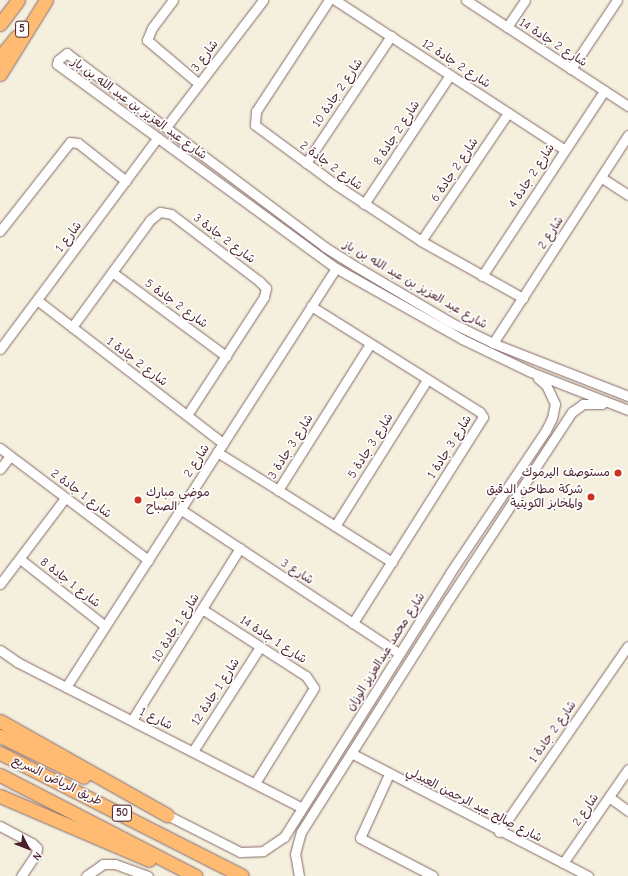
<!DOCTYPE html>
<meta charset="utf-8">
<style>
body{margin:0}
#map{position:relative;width:628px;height:876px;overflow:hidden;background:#f5f0de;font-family:"Comic Neue","Playpen Sans Arabic",sans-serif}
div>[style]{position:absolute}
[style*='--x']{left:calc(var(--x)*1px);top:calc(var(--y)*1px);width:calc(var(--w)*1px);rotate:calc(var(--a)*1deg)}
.roads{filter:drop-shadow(0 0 1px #86686a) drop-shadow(0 0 1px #86686a)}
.minor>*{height:9px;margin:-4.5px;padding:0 4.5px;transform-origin:4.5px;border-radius:4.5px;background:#fff}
.highway>*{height:13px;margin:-6.5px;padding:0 6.5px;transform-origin:6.5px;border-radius:6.5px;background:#febb71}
.dots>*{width:11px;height:11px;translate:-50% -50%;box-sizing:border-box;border:2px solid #fff;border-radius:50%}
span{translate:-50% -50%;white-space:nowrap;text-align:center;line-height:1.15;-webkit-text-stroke:3.5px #fff;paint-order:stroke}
.shield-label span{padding:1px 3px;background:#fff;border:1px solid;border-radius:3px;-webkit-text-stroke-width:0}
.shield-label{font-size:11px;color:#4a1f2b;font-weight:700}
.street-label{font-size:12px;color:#4a1f2b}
.poi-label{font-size:12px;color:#4a1f2b}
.right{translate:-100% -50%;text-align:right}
.left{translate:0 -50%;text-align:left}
.north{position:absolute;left:8px;top:828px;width:40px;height:40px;-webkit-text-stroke:3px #fff;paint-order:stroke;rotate:132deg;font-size:11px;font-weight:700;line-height:16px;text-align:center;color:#4a1f2b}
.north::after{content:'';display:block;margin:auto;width:14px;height:18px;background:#4a1f2b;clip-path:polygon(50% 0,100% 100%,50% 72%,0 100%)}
</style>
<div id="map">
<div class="roads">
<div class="minor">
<div style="--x:173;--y:0;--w:35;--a:127"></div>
<div style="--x:152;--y:28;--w:13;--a:113"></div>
<div style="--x:147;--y:40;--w:68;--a:40.2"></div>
<div style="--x:329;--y:0;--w:133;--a:123.3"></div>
<div style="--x:256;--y:111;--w:14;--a:94"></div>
<div style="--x:255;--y:125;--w:99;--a:36.4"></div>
<div style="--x:335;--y:184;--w:103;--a:33.5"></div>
<div style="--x:421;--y:241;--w:117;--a:29.2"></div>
<div style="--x:335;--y:0;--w:273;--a:33.1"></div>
<div style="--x:466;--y:0;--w:194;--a:33.2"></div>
<div style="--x:507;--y:27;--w:32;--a:-56"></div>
<div style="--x:571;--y:69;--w:83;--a:-56.3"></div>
<div style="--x:166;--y:127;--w:160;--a:-52.6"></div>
<div style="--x:306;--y:163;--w:153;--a:-56.2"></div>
<div style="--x:602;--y:178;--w:31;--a:33"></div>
<div style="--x:364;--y:204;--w:155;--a:-56.3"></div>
<div style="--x:0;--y:231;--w:113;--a:-51.8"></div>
<div style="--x:70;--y:142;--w:8;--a:7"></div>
<div style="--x:78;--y:143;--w:61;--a:38.4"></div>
<div style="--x:421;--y:241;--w:155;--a:-55.8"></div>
<div style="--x:112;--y:272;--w:142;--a:36.4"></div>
<div style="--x:482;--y:276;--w:222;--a:-56.6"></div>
<div style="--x:37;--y:300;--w:235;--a:37.6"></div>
<div style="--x:311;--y:306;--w:199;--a:32.1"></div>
<div style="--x:480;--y:412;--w:6;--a:59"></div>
<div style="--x:483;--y:417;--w:244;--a:122.3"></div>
<div style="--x:72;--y:327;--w:132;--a:-53.9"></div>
<div style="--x:150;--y:220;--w:13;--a:-39"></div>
<div style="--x:160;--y:212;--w:11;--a:10"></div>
<div style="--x:171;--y:214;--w:111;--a:37.3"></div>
<div style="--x:259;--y:281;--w:10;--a:45"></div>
<div style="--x:266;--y:288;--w:9;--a:103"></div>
<div style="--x:264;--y:297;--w:141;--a:123.1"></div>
<div style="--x:493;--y:343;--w:248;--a:-57"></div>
<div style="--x:370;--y:344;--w:173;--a:122.2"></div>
<div style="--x:278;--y:490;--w:135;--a:32.3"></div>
<div style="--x:0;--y:349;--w:263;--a:-53.3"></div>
<div style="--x:628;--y:396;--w:145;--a:-158.6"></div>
<div style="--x:493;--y:343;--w:48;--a:-154"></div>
<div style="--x:450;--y:322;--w:110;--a:-149.5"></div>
<div style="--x:355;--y:266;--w:36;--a:-148"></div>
<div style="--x:325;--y:247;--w:323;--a:-143.1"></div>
<div style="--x:67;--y:53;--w:11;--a:142"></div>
<div style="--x:58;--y:60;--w:4;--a:104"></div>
<div style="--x:57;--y:64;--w:346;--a:36.2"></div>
<div style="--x:336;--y:268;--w:145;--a:29.4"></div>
<div style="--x:462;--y:339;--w:76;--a:25.6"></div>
<div style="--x:531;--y:372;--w:104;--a:21.4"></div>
<div style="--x:0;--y:448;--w:186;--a:37.1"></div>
<div style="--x:217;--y:452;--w:72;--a:31.9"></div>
<div style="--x:0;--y:469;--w:16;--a:-52"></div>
<div style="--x:180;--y:509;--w:263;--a:33.4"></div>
<div style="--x:335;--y:526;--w:173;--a:-57.8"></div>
<div style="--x:20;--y:559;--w:108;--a:38.2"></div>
<div style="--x:0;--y:584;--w:108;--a:-52.9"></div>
<div style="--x:202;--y:609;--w:124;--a:32.8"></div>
<div style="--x:306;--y:676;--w:14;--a:56"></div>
<div style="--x:314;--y:688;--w:112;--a:121.8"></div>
<div style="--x:0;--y:650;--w:21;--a:35"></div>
<div style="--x:17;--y:662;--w:320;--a:27.1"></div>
<div style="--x:66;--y:687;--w:498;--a:-57.2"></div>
<div style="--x:132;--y:720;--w:203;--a:-57.9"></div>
<div style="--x:193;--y:751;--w:124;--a:-57.2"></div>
<div style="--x:351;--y:753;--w:267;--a:27.4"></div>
<div style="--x:389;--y:774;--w:70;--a:114.4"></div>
<div style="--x:360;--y:838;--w:82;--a:27.5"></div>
<div style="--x:609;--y:797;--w:24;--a:36"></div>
<div style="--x:167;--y:815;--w:82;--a:26.9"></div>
<div style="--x:240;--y:852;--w:23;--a:-2"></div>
<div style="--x:263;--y:851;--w:25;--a:-34"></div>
<div style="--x:284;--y:837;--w:312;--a:-57.8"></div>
<div style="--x:450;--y:573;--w:172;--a:-56.1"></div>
<div style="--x:546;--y:430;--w:13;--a:-63"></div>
<div style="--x:552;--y:418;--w:14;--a:-78"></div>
<div style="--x:555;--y:404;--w:21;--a:-115"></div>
<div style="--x:546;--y:385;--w:11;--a:-139"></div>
<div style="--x:0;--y:826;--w:36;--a:28"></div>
<div style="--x:32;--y:843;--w:7;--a:45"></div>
<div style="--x:37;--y:848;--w:6;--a:99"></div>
<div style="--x:36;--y:854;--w:27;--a:124"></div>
<div style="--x:499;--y:832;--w:226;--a:-55.3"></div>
<div style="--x:563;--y:863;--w:114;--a:-55.3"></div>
<div style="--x:86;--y:876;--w:21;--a:-35"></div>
<div style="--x:103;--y:864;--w:12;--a:0"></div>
<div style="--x:115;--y:864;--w:35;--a:20"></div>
<div style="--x:299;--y:876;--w:22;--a:-100"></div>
<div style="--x:295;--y:854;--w:23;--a:-75"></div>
<div style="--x:301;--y:832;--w:276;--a:-57.6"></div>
<div style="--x:449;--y:599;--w:224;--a:-56.7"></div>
<div style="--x:572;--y:412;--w:14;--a:-36"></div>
<div style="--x:583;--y:404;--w:19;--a:0"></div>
</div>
<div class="highway">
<div style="--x:0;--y:24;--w:30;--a:-53"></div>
<div style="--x:0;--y:57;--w:26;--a:-51"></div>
<div style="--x:0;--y:74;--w:87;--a:-58.1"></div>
<div style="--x:0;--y:721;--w:192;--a:29.4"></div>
<div style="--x:0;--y:736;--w:93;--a:26"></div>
<div style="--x:0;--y:753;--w:271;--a:26.9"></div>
<div style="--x:0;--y:775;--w:220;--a:27.3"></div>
<div style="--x:0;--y:796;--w:162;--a:23.2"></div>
</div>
</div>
<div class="dots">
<div style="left:618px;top:473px;background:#c8321e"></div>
<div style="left:591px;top:497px;background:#c8321e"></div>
<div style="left:138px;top:500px;background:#c8321e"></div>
</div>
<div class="shield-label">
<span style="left:22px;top:29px">5</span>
<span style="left:122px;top:813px">50</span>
</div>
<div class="street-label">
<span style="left:553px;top:43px;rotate:33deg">شارع 2 جادة 14</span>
<span style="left:205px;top:56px;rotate:-53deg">شارع 3</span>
<span style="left:456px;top:64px;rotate:33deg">شارع 2 جادة 12</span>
<span style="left:338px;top:93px;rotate:-56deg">شارع 2 جادة 10</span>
<span style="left:139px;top:109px;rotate:36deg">شارع عبد العزيز بن عبد الله بن باز</span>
<span style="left:397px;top:133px;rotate:-57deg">شارع 2 جادة 8</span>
<span style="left:331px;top:166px;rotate:36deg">شارع 2 جادة 2</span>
<span style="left:455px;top:170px;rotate:-56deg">شارع 2 جادة 6</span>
<span style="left:532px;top:176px;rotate:-57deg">شارع 2 جادة 4</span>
<span style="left:551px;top:233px;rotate:-57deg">شارع 2</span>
<span style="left:69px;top:237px;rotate:-53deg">شارع 1</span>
<span style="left:224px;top:239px;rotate:37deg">شارع 2 جادة 3</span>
<span style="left:415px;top:285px;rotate:30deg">شارع عبد العزيز بن عبد الله بن باز</span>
<span style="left:176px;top:304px;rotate:36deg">شارع 2 جادة 5</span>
<span style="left:137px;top:362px;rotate:37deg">شارع 2 جادة 1</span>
<span style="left:371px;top:446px;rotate:-58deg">شارع 3 جادة 5</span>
<span style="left:291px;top:447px;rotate:-58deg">شارع 3 جادة 3</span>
<span style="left:450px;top:447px;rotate:-58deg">شارع 3 جادة 1</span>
<span style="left:197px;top:461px;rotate:-57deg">شارع 2</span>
<span style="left:81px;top:494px;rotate:37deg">شارع 1 جادة 2</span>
<span style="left:297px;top:572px;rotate:33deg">شارع 3</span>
<span style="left:70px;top:583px;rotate:38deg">شارع 1 جادة 8</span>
<span style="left:176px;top:628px;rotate:-58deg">شارع 1 جادة 10</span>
<span style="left:273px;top:640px;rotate:33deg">شارع 1 جادة 14</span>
<span style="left:386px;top:652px;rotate:-58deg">شارع محمد عبدالعزيز الوزان</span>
<span style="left:216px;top:692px;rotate:-57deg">شارع 1 جادة 12</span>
<span style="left:156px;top:719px;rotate:27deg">شارع 1</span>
<span style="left:553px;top:732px;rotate:-55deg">شارع 2 جادة 1</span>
<span style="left:57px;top:781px;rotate:26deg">طريق الرياض السريع</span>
<span style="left:474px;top:805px;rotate:27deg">شارع صالح عبد الرحمن العبدلي</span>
<span style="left:586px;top:810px;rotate:-55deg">شارع 2</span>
</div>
<div class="poi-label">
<span class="right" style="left:610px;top:473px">مستوصف اليرموك</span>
<span class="right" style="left:583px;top:497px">شركة مطاحن الدقيق<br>والمخابز الكويتية</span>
<span class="left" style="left:146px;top:500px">موضي مبارك<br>الصباح</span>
</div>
<div class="north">N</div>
</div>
